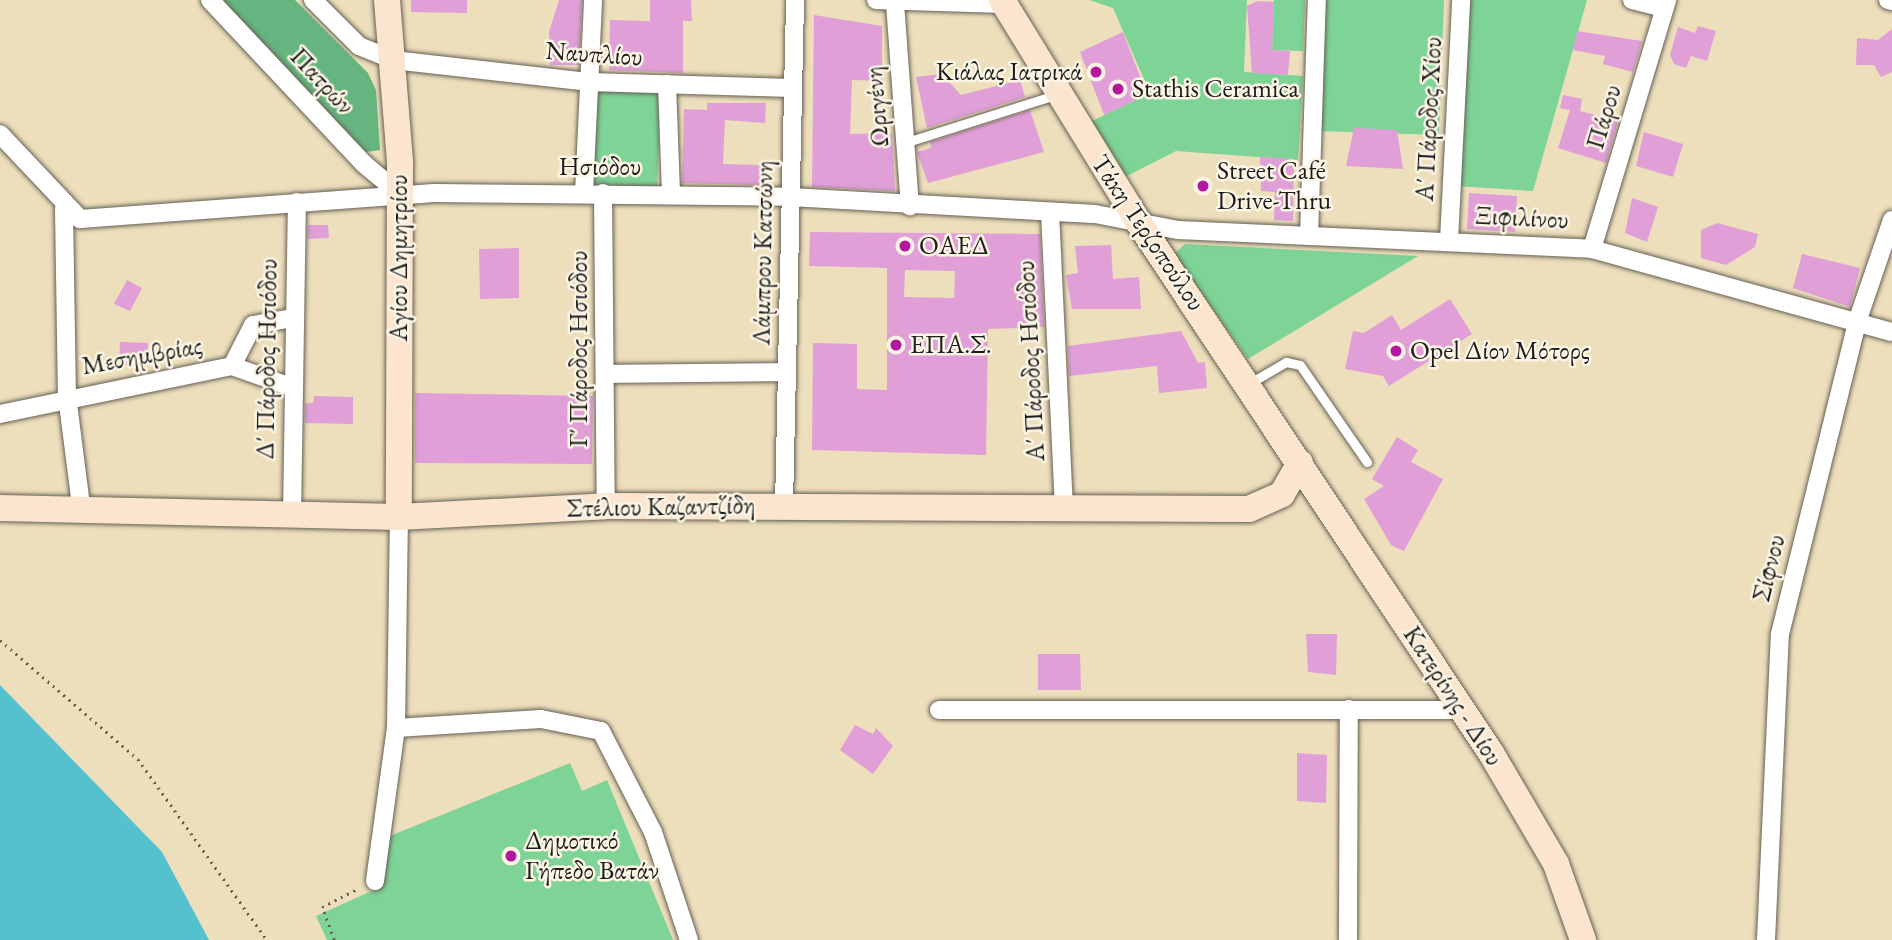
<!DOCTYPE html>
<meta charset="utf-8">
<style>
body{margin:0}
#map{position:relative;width:1892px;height:940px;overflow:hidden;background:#eddebc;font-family:"EB Garamond",serif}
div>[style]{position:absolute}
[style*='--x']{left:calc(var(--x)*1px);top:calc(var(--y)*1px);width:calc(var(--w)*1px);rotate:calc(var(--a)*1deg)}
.green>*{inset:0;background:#7ed397}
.forest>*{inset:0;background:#66b580}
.water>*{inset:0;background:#55c1cf}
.building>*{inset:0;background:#e0a0d7}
.path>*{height:2.5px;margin-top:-1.25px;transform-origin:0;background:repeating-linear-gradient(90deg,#656054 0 2px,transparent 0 7px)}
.roads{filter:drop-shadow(0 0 2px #656054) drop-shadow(0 0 2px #656054)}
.lane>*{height:9px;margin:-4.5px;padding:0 4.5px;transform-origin:4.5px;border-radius:4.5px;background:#fff}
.street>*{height:18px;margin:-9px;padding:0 9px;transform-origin:9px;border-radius:9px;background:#fff}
.secondary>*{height:26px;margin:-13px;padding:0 13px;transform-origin:13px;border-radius:13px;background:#fbe5cf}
.dots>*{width:19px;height:19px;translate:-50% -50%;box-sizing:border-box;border:4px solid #fcf5e5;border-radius:50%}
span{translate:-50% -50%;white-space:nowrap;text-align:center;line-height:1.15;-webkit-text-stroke:5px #fcf5e5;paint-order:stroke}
.street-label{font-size:26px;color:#1c1c1c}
.poi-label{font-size:26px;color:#1c1c1c}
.right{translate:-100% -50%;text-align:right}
.left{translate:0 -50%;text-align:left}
</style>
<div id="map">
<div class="green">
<div style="clip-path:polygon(1089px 0,1247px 0,1244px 72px,1303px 76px,1298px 160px,1176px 151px,1123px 178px,1088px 123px,1150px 93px,1113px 8px)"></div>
<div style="clip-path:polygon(1274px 0,1305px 0,1303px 51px,1272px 50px)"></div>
<div style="clip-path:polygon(1322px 0,1444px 0,1439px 135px,1317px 131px)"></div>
<div style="clip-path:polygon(1465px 0,1587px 0,1533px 191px,1456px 186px)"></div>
<div style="clip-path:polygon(594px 90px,661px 92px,657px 188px,587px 185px)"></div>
<div style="clip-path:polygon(1185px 244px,1418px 256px,1248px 359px,1174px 254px)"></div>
<div style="clip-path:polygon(570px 763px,582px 791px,607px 780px,673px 940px,327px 940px,316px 916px,383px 886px,379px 875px,385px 838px)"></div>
</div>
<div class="forest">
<div style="clip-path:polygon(223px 0,295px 0,368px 73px,376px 90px,380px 150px,366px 152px)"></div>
</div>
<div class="water">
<div style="clip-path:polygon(0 685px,162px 852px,209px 940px,0 940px)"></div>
</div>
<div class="building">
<div style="clip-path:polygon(411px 0,467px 0,467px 13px,411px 12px)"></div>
<div style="clip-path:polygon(559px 0,582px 0,579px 65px,550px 65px,549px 32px)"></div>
<div style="clip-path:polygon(650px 0,691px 0,692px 21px,683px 21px,683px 73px,609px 70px,610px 20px,650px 21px)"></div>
<div style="clip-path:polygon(1257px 1px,1274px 2px,1272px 50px,1290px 51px,1288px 75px,1252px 73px,1247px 6px)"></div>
<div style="clip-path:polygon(814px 15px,882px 26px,882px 81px,852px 80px,850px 134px,892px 133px,895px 191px,812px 187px)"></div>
<div style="clip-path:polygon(1698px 26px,1716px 31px,1707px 61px,1691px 56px,1686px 68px,1674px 64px,1670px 55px,1678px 27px,1695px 33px)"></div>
<div style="clip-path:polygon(1892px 29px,1892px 72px,1881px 77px,1874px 65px,1856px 65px,1857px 38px,1878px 40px)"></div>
<div style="clip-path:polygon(1577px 31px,1642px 41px,1633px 72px,1603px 64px,1605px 56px,1573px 50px)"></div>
<div style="clip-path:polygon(1123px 32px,1147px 95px,1104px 115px,1080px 52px)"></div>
<div style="clip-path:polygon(942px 74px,961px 95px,1020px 80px,1025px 97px,927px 128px,916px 77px)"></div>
<div style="clip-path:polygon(1563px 95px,1582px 99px,1580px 111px,1618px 121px,1606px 163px,1558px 148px,1570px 110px,1560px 108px)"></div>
<div style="clip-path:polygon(707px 103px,766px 103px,765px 123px,725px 120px,723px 164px,762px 165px,760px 185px,682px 183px,684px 109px,707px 110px)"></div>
<div style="clip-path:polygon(1030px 110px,1044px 152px,928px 183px,917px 152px,931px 148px,930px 142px)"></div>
<div style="clip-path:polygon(1354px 128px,1397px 130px,1403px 169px,1346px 166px)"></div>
<div style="clip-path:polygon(1644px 132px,1683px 144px,1673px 177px,1636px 166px)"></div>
<div style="clip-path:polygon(1260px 157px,1294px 159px,1293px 221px,1274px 220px,1275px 192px,1261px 191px)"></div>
<div style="clip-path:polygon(1469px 193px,1517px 196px,1515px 232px,1467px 229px)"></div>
<div style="clip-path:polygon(1632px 198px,1658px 207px,1647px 242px,1625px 233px)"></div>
<div style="clip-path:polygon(1717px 223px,1758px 234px,1755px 247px,1726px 265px,1701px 258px,1701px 230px)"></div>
<div style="clip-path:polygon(308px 225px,328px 225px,329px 238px,308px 239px)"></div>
<div style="clip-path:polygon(evenodd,810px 232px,1040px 234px,1044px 327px,988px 329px,986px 455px,812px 450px,813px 343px,857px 344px,857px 389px,887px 390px,887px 268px,809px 266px,810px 232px,905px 270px,955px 271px,954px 298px,904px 297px,905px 270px)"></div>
<div style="clip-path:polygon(1111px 245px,1113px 279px,1139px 277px,1141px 309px,1072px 309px,1066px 275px,1078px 273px,1075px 246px)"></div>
<div style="clip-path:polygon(519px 248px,519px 298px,480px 299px,479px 249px)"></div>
<div style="clip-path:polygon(1802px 254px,1860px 268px,1850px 307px,1793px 288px)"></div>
<div style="clip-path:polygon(127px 280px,142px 288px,130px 311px,114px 304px)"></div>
<div style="clip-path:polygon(1450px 299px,1472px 334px,1389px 386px,1383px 376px,1345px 369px,1353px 331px,1364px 333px,1392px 315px,1401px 330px)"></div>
<div style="clip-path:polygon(1181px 331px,1198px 363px,1205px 362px,1207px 388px,1159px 393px,1157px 366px,1069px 376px,1068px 346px)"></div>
<div style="clip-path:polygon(120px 342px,148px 343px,147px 366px,119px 365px)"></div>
<div style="clip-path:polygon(415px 393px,593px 396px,592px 464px,415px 463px)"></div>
<div style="clip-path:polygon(314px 396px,353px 397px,353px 424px,305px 423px,305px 403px,313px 403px)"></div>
<div style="clip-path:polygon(1397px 437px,1418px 450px,1411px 462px,1443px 479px,1404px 551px,1391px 545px,1364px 499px,1384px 486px,1372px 479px)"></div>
<div style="clip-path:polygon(1306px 634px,1337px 634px,1336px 675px,1308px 672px)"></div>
<div style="clip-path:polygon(1038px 654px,1080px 654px,1081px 690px,1038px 690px)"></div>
<div style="clip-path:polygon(855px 725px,873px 734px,876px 728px,893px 746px,873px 774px,840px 750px)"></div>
<div style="clip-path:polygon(1297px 753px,1327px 755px,1326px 803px,1297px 801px)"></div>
</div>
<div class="path">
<div style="--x:0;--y:640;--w:182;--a:40.8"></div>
<div style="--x:138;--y:759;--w:222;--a:54.5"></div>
<div style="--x:334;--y:940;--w:35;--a:-110"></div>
<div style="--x:322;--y:907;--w:42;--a:-27.2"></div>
</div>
<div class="roads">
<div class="lane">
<div style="--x:907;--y:142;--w:155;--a:-17.6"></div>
<div style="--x:1250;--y:383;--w:42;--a:-30.3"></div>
<div style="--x:1286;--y:362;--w:14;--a:12"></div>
<div style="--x:1300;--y:365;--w:118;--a:55.4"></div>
</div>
<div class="street">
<div style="--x:210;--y:0;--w:225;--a:46.8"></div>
<div style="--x:364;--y:164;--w:47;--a:39.8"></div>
<div style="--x:313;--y:0;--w:65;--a:45"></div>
<div style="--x:359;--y:46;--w:37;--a:22"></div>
<div style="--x:393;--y:60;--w:196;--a:6.4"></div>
<div style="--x:588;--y:82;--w:204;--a:1.7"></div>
<div style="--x:876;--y:0;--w:127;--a:1.8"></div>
<div style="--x:1632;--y:0;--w:33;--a:14"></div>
<div style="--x:1888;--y:0;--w:4;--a:14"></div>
<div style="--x:895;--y:3;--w:204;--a:85.8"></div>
<div style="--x:667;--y:84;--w:110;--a:87.9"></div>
<div style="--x:0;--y:134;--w:117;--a:46.7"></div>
<div style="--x:80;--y:219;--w:355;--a:-4.2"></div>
<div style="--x:434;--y:193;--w:356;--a:0.6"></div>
<div style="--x:790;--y:197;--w:305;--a:3.2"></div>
<div style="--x:1095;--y:214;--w:85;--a:10.9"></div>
<div style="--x:1178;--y:230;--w:414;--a:2.6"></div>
<div style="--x:1592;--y:249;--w:311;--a:15.5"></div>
<div style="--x:584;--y:193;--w:193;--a:-87.3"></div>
<div style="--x:603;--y:193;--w:313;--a:89.5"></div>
<div style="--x:64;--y:209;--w:187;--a:89.1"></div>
<div style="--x:67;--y:396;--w:118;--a:82.7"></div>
<div style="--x:1050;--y:212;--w:296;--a:87.3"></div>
<div style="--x:1309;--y:236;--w:236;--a:-88.1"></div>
<div style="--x:1449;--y:241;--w:241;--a:-87.1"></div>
<div style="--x:1592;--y:249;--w:260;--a:-73.2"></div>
<div style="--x:232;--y:366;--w:46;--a:-62.9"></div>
<div style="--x:253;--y:325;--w:41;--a:-9.9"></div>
<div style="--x:606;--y:374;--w:180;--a:-0.6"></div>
<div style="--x:0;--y:414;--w:237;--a:-11.7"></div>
<div style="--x:232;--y:366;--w:63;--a:19.6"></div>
<div style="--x:784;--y:506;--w:506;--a:-88.75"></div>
<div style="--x:292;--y:516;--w:314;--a:-89.1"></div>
<div style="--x:939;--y:710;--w:523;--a:0"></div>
<div style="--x:396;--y:728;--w:145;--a:-3.6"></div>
<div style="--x:541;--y:719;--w:61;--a:11.3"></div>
<div style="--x:601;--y:731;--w:114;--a:62.8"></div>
<div style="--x:653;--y:832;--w:114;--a:71.6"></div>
<div style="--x:375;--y:881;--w:154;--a:-82.2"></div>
<div style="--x:396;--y:728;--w:211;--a:-89.2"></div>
<div style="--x:1348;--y:940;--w:231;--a:-89.8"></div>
<div style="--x:1766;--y:940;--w:306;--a:-87.4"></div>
<div style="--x:1780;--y:634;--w:321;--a:-76.1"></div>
<div style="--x:1857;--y:322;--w:108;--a:-71.1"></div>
</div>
<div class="secondary">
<div style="--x:387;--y:0;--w:164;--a:85.4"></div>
<div style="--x:400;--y:163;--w:354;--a:90.2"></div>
<div style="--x:1002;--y:0;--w:262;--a:58.4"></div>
<div style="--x:1139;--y:223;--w:636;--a:56.41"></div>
<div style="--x:1491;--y:753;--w:129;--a:59.6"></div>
<div style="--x:1556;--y:864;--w:81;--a:70.4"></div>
<div style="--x:0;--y:508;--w:399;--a:1.3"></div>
<div style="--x:399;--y:517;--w:207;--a:-3"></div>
<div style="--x:606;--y:506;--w:643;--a:0.27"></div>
<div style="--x:1249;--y:509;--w:36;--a:-24"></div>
<div style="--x:1282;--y:494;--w:36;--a:-60"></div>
</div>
</div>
<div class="dots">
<div style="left:1096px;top:72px;background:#b5179e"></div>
<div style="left:1118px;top:89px;background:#b5179e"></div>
<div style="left:1203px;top:186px;background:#b5179e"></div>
<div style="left:905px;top:246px;background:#b5179e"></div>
<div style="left:896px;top:345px;background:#b5179e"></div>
<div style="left:1396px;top:351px;background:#b5179e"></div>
<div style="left:511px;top:856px;background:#b5179e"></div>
</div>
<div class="street-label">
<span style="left:594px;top:54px;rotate:4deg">Ναυπλίου</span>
<span style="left:322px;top:81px;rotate:47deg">Πατρών</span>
<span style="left:877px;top:107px;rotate:-95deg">Ωριγένη</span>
<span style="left:1604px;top:117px;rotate:-73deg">Πάρου</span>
<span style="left:1429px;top:119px;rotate:-87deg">Α΄ Πάροδος Χίου</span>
<span style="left:600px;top:167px">Ησιόδου</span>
<span style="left:1522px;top:218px;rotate:3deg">Ξιφιλίνου</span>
<span style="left:1148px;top:233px;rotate:56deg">Τάκη Τερζοπούλου</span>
<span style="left:763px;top:253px;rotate:-89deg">Λάμπρου Κατσώνη</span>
<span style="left:399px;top:258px;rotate:-90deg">Αγίου Δημητρίου</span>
<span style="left:579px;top:349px;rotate:-90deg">Γ΄ Πάροδος Ησιόδου</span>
<span style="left:142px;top:356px;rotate:-10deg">Μεσημβρίας</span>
<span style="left:267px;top:359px;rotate:-89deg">Δ΄ Πάροδος Ησιόδου</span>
<span style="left:1031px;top:361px;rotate:-93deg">Α΄ Πάροδος Ησιόδου</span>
<span style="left:661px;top:507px;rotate:-1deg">Στέλιου Καζαντζίδη</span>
<span style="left:1769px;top:568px;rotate:-76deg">Σίφνου</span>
<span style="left:1453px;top:696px;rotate:57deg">Κατερίνης - Δίου</span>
</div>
<div class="poi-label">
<span class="right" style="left:1082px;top:72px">Κιάλας Ιατρικά</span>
<span class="left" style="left:1132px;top:89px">Stathis Ceramica</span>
<span class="left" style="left:1217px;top:186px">Street Café<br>Drive-Thru</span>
<span class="left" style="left:919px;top:246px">ΟΑΕΔ</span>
<span class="left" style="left:910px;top:345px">ΕΠΑ.Σ.</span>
<span class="left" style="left:1410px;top:351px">Opel Δίον Μότορς</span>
<span class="left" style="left:525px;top:856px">Δημοτικό<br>Γήπεδο Βατάν</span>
</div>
</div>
